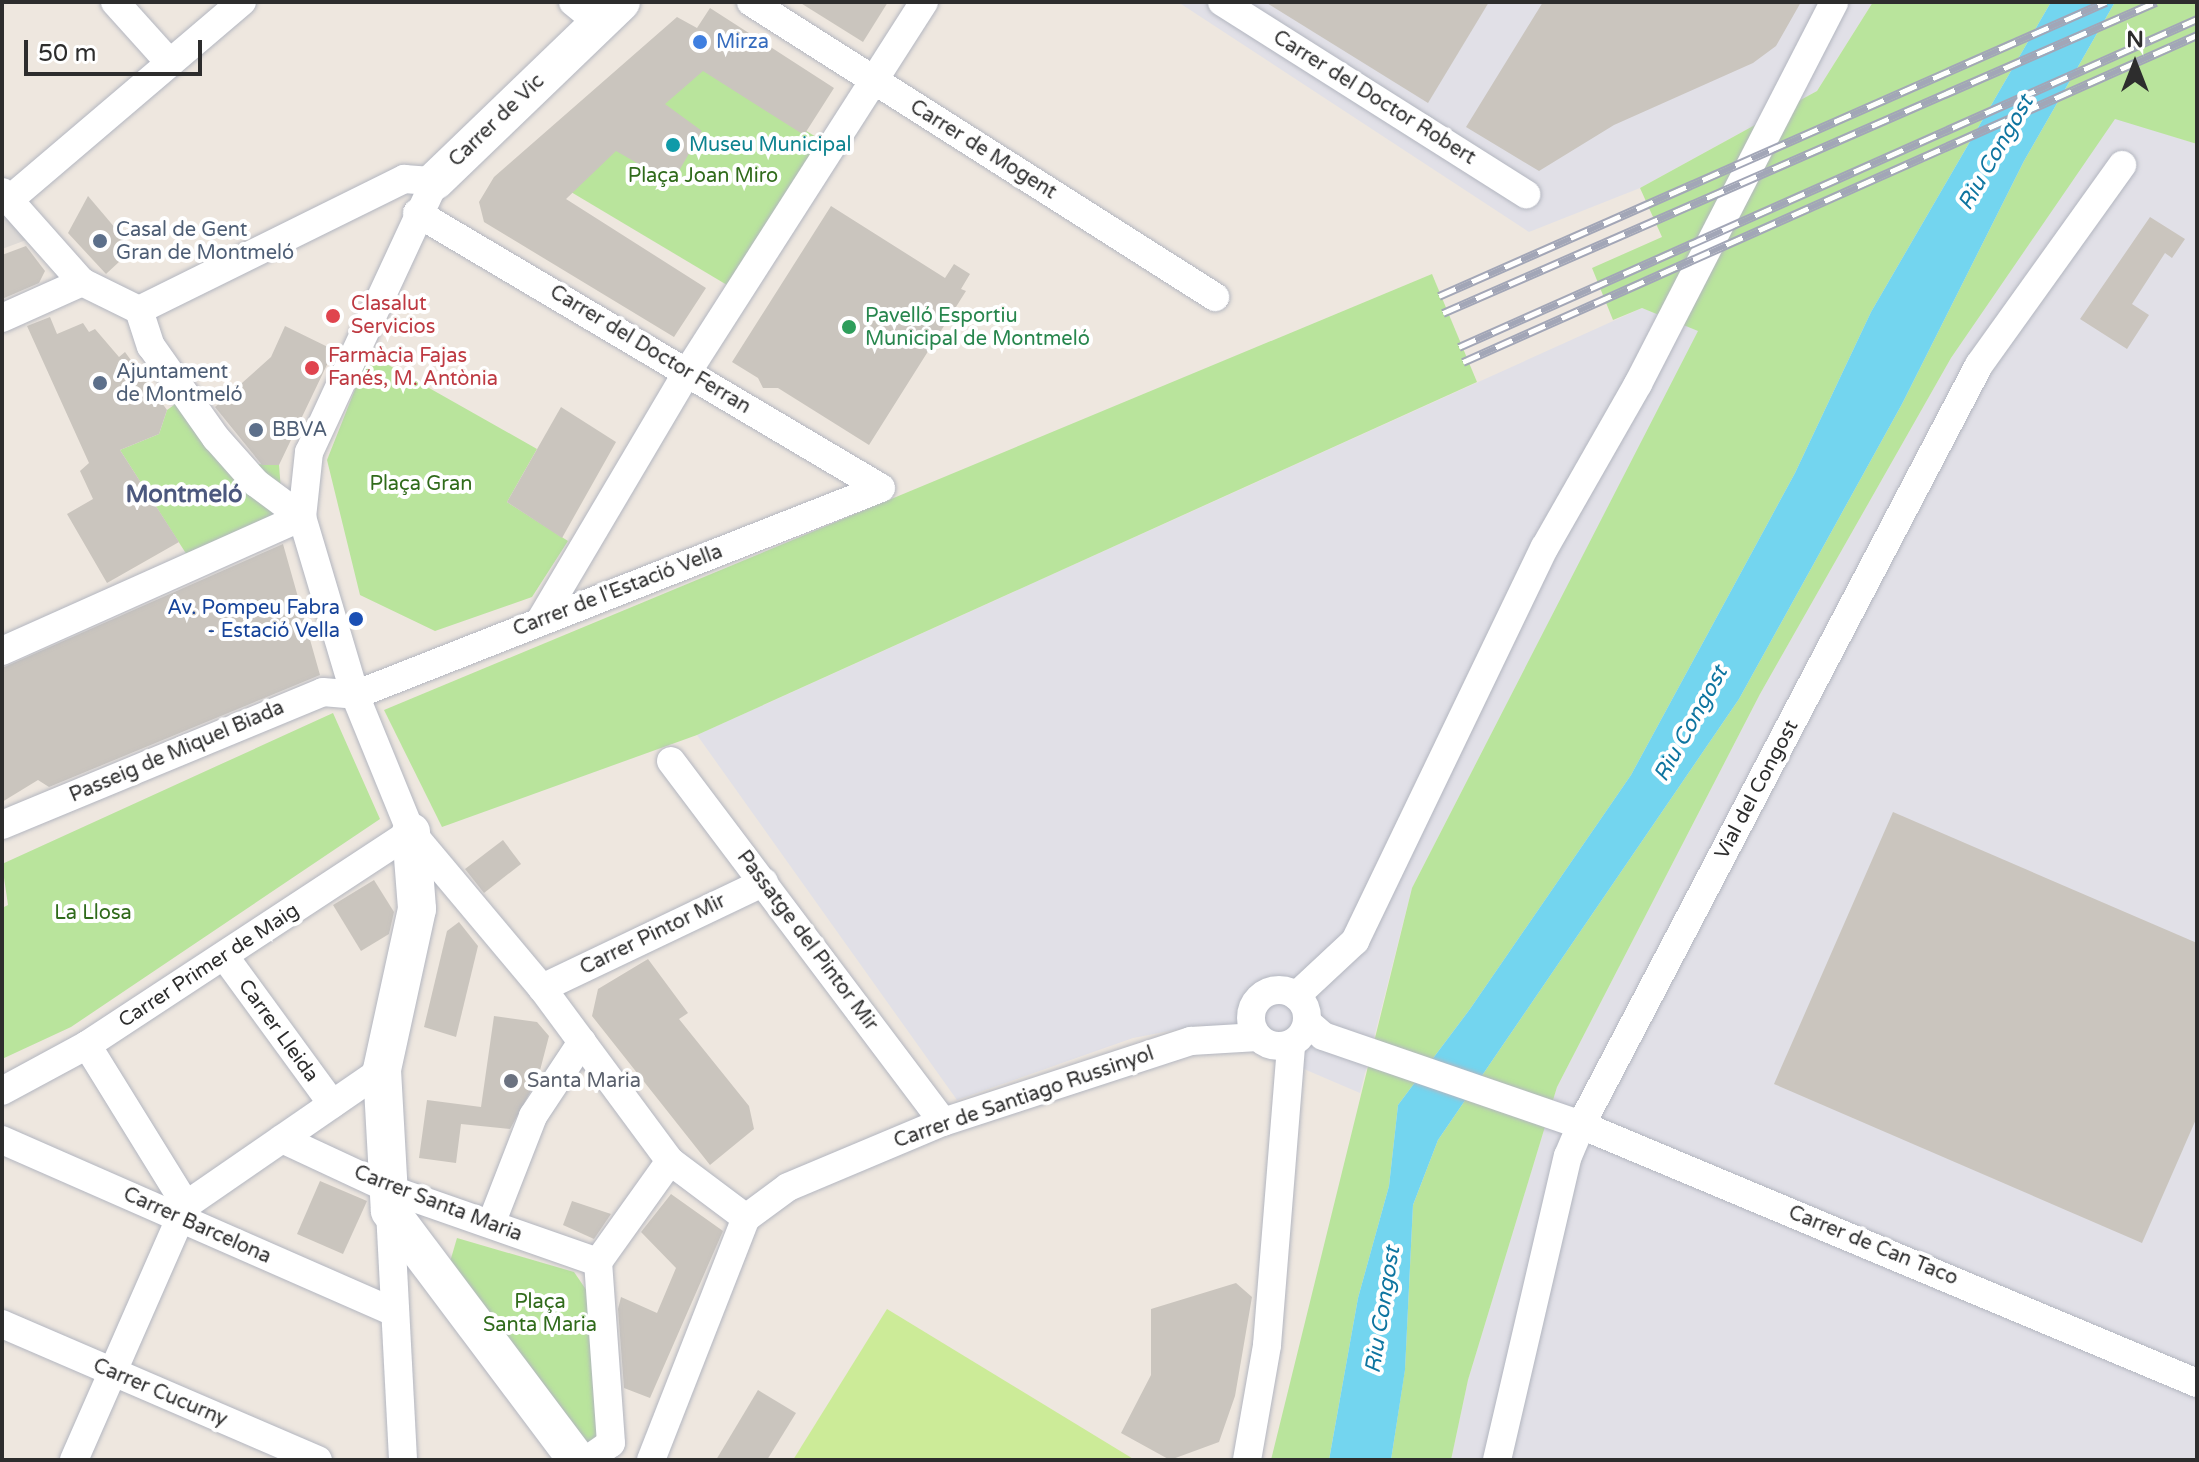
<!DOCTYPE html>
<meta charset="utf-8">
<style>
body{margin:0}
#map{position:relative;width:2199px;height:1462px;overflow:hidden;background:#eee7df;font-family:"Varela Round",sans-serif}
div>[style]{position:absolute}
[style*='--x']{left:calc(var(--x)*1px);top:calc(var(--y)*1px);width:calc(var(--w)*1px);rotate:calc(var(--a)*1deg)}
.industrial>*{inset:0;background:#e1e0e7}
.green>*{inset:0;background:#b9e49c}
.pitch>*{inset:0;background:#cceb98}
.plaza>*{inset:0;background:#dedad6}
.water>*{inset:0;background:#73d5ef}
.building>*{inset:0;background:#cac5be}
.roads{filter:drop-shadow(0 0 2px #b3b6c0) drop-shadow(0 0 2px #b3b6c0)}
.street>*{height:28px;margin:-14px;padding:0 14px;transform-origin:14px;border-radius:14px;background:#fff}
.street>.ring{margin:-14px;padding:0;box-sizing:content-box;background:none;border:28px solid #fff;border-radius:50%}
.secondary>*{height:38px;margin:-19px;padding:0 19px;transform-origin:19px;border-radius:19px;background:#fff}
.rail>*{height:9px;margin-top:-4.5px;transform-origin:0;background:repeating-linear-gradient(90deg,#fff 0 18px,#a2a6b7 0 36px);box-sizing:border-box;border-block:2px solid #a2a6b7}
.dots>*{width:22px;height:22px;translate:-50% -50%;box-sizing:border-box;border:4px solid #fff;border-radius:50%}
span{translate:-50% -50%;white-space:nowrap;text-align:center;line-height:1.15;-webkit-text-stroke:8px #fff;paint-order:stroke}
.shop-label{font-size:20px;color:#366cbe}
.left{translate:0 -50%;text-align:left}
.street-label{font-size:20px;color:#2d2d2d}
.culture-label{font-size:20px;color:#0d838f}
.park-label{font-size:20px;color:#306b1b}
.service-label{font-size:20px;color:#4e5e75}
.health-label{font-size:20px;color:#be3a42}
.leisure-label{font-size:20px;color:#27864d}
.transit-label{font-size:20px;color:#164399}
.right{translate:-100% -50%;text-align:right}
.worship-label{font-size:20px;color:#5b616d}
.water-label{font-size:22px;color:#0e75a0;font-style:italic}
.quarter-label{font-size:24px;color:#4c587e;font-weight:700}
.frame{position:absolute;inset:0;border:4px solid #2d2d2d;pointer-events:none}
.north{position:absolute;left:2095px;top:24px;width:80px;height:80px;-webkit-text-stroke:6px #fff;paint-order:stroke;rotate:0deg;font-size:22px;font-weight:700;line-height:32px;text-align:center;color:#2d2d2d}
.north::after{content:'';display:block;margin:auto;width:28px;height:36px;background:#2d2d2d;clip-path:polygon(50% 0,100% 100%,50% 72%,0 100%)}
.scale{position:absolute;left:24px;top:40px;width:178px;height:36px;box-sizing:border-box;border:4px solid #2d2d2d;border-top:0;padding-left:10px;font-size:24px;line-height:28px;white-space:nowrap;color:#2d2d2d;-webkit-text-stroke:6px #fff;paint-order:stroke}
</style>
<div id="map">
<div class="industrial">
<div style="clip-path:polygon(1178px 2px,1873px 2px,1817px 91px,1640px 188px,1529px 232px)"></div>
<div style="clip-path:polygon(2115px 118px,2197px 144px,2197px 1460px,1451px 1460px,1468px 1380px,1557px 1087px,1760px 694px,1951px 358px)"></div>
<div style="clip-path:polygon(1642px 308px,1699px 330px,1412px 888px,1360px 1093px,1201px 1025px,1133px 1038px,957px 1100px,697px 735px)"></div>
</div>
<div class="green">
<div style="clip-path:polygon(1873px 2px,2051px 2px,1871px 312px,1795px 473px,1631px 775px,1470px 1009px,1398px 1105px,1389px 1186px,1358px 1298px,1329px 1460px,1271px 1460px,1412px 888px,1698px 331px,1642px 308px,1613px 320px,1592px 268px,1662px 237px,1640px 188px,1817px 91px)"></div>
<div style="clip-path:polygon(2115px 2px,2197px 2px,2197px 144px,2115px 119px,1951px 358px,1760px 694px,1557px 1087px,1468px 1380px,1451px 1460px,1391px 1460px,1405px 1369px,1413px 1205px,1438px 1140px,1739px 699px,1902px 404px,2024px 161px)"></div>
<div style="clip-path:polygon(704px 68px,821px 140px,727px 285px,566px 189px)"></div>
<div style="clip-path:polygon(1432px 274px,1477px 382px,697px 735px,442px 827px,384px 710px)"></div>
<div style="clip-path:polygon(369px 354px,537px 449px,507px 502px,568px 541px,532px 597px,435px 631px,360px 595px,327px 460px)"></div>
<div style="clip-path:polygon(194px 391px,252px 464px,279px 465px,284px 528px,194px 566px,120px 450px,159px 434px,167px 410px)"></div>
<div style="clip-path:polygon(333px 713px,380px 819px,71px 1027px,2px 1059px,2px 908px,8px 905px,2px 864px)"></div>
<div style="clip-path:polygon(457px 1238px,574px 1272px,587px 1291px,599px 1438px,582px 1448px,447px 1272px)"></div>
</div>
<div class="pitch">
<div style="clip-path:polygon(887px 1309px,1135px 1460px,793px 1460px)"></div>
</div>
<div class="plaza">
<div style="clip-path:polygon(2px 209px,29px 239px,2px 249px)"></div>
</div>
<div class="water">
<div style="clip-path:polygon(2051px 2px,2115px 2px,2024px 161px,1902px 404px,1739px 699px,1438px 1140px,1413px 1205px,1405px 1370px,1391px 1460px,1329px 1460px,1358px 1298px,1389px 1186px,1398px 1105px,1470px 1009px,1631px 775px,1795px 473px,1871px 312px)"></div>
</div>
<div class="building">
<div style="clip-path:polygon(799px 2px,888px 2px,863px 42px)"></div>
<div style="clip-path:polygon(1265px 2px,1489px 2px,1428px 103px)"></div>
<div style="clip-path:polygon(1543px 2px,1801px 2px,1776px 46px,1753px 63px,1614px 125px,1539px 171px,1466px 127px)"></div>
<div style="clip-path:polygon(710px 8px,834px 88px,804px 135px,703px 71px,665px 104px,702px 131px,672px 183px,616px 151px,566px 199px,706px 288px,674px 337px,484px 222px,479px 202px,494px 177px,677px 17px,697px 28px)"></div>
<div style="clip-path:polygon(88px 196px,133px 249px,106px 274px,68px 233px)"></div>
<div style="clip-path:polygon(831px 206px,945px 278px,954px 264px,970px 274px,961px 289px,966px 291px,869px 445px,778px 388px,763px 388px,758px 378px,732px 362px)"></div>
<div style="clip-path:polygon(2150px 217px,2185px 239px,2172px 258px,2165px 253px,2132px 304px,2149px 315px,2127px 349px,2080px 319px)"></div>
<div style="clip-path:polygon(26px 246px,45px 271px,39px 283px,2px 299px,2px 255px)"></div>
<div style="clip-path:polygon(50px 317px,57px 334px,83px 323px,89px 332px,95px 329px,119px 357px,125px 352px,167px 410px,159px 434px,120px 450px,179px 542px,107px 583px,67px 514px,93px 499px,80px 471px,89px 463px,27px 326px)"></div>
<div style="clip-path:polygon(285px 326px,334px 350px,279px 465px,262px 465px,215px 407px,271px 357px)"></div>
<div style="clip-path:polygon(561px 407px,616px 442px,562px 538px,507px 502px)"></div>
<div style="clip-path:polygon(283px 544px,320px 675px,49px 787px,38px 780px,2px 802px,2px 668px)"></div>
<div style="clip-path:polygon(1893px 812px,2197px 943px,2197px 1117px,2142px 1243px,1774px 1084px)"></div>
<div style="clip-path:polygon(503px 840px,521px 864px,484px 893px,465px 869px)"></div>
<div style="clip-path:polygon(374px 880px,394px 912px,389px 934px,361px 951px,333px 905px)"></div>
<div style="clip-path:polygon(459px 922px,478px 946px,456px 1037px,424px 1027px,447px 931px)"></div>
<div style="clip-path:polygon(648px 959px,688px 1013px,679px 1019px,749px 1106px,754px 1129px,710px 1165px,592px 1016px,598px 989px)"></div>
<div style="clip-path:polygon(494px 1016px,537px 1022px,549px 1036px,538px 1078px,510px 1129px,461px 1124px,456px 1163px,419px 1158px,427px 1100px,481px 1107px)"></div>
<div style="clip-path:polygon(320px 1181px,367px 1201px,343px 1254px,297px 1234px)"></div>
<div style="clip-path:polygon(671px 1194px,723px 1231px,650px 1398px,624px 1388px,618px 1309px,621px 1297px,657px 1313px,676px 1268px,641px 1232px)"></div>
<div style="clip-path:polygon(572px 1201px,611px 1214px,594px 1239px,563px 1225px)"></div>
<div style="clip-path:polygon(1236px 1283px,1252px 1297px,1235px 1396px,1219px 1442px,1170px 1460px,1121px 1433px,1151px 1375px,1151px 1309px)"></div>
<div style="clip-path:polygon(758px 1390px,796px 1413px,767px 1460px,716px 1460px)"></div>
</div>
<div class="roads">
<div class="street">
<div style="--x:115;--y:2;--w:82;--a:48"></div>
<div style="--x:573;--y:2;--w:35;--a:39"></div>
<div style="--x:751;--y:2;--w:550;--a:32.45"></div>
<div style="--x:1222;--y:2;--w:360;--a:32.3"></div>
<div style="--x:2;--y:192;--w:120;--a:48.4"></div>
<div style="--x:82;--y:282;--w:64;--a:26.2"></div>
<div style="--x:139;--y:310;--w:38;--a:72"></div>
<div style="--x:151;--y:346;--w:113;--a:54.8"></div>
<div style="--x:216;--y:438;--w:60;--a:48.4"></div>
<div style="--x:256;--y:483;--w:57;--a:36.5"></div>
<div style="--x:9;--y:200;--w:306;--a:-40.4"></div>
<div style="--x:417;--y:213;--w:539;--a:30.65"></div>
<div style="--x:139;--y:310;--w:296;--a:-26.3"></div>
<div style="--x:404;--y:179;--w:31;--a:4"></div>
<div style="--x:435;--y:181;--w:299;--a:114.9"></div>
<div style="--x:309;--y:452;--w:65;--a:96.1"></div>
<div style="--x:302;--y:517;--w:186;--a:73.4"></div>
<div style="--x:355;--y:695;--w:148;--a:67.8"></div>
<div style="--x:411;--y:832;--w:204;--a:50"></div>
<div style="--x:542;--y:988;--w:215;--a:53.5"></div>
<div style="--x:670;--y:1161;--w:95;--a:36.9"></div>
<div style="--x:2;--y:318;--w:88;--a:-24.2"></div>
<div style="--x:540;--y:621;--w:291;--a:-59.4"></div>
<div style="--x:688;--y:371;--w:438;--a:-57.4"></div>
<div style="--x:2;--y:651;--w:329;--a:-24.1"></div>
<div style="--x:671;--y:761;--w:452;--a:53"></div>
<div style="--x:2;--y:825;--w:347;--a:-22.5"></div>
<div style="--x:323;--y:692;--w:32;--a:5"></div>
<div style="--x:355;--y:695;--w:565;--a:-21.48"></div>
<div style="--x:225;--y:957;--w:182;--a:53.9"></div>
<div style="--x:542;--y:988;--w:246;--a:-25.5"></div>
<div class="ring" style="left:1251px;top:990px;width:28px;height:28px"></div>
<div style="--x:1296;--y:996;--w:81;--a:-43"></div>
<div style="--x:1355;--y:941;--w:437;--a:-64.3"></div>
<div style="--x:1545;--y:547;--w:188;--a:-60.3"></div>
<div style="--x:1638;--y:384;--w:429;--a:-62.8"></div>
<div style="--x:1307;--y:1022;--w:21;--a:41"></div>
<div style="--x:1323;--y:1036;--w:273;--a:19"></div>
<div style="--x:1581;--y:1125;--w:668;--a:22.73"></div>
<div style="--x:87;--y:1045;--w:188;--a:58.3"></div>
<div style="--x:2;--y:1091;--w:97;--a:-28.4"></div>
<div style="--x:87;--y:1045;--w:388;--a:-33.3"></div>
<div style="--x:282;--y:1139;--w:118;--a:25"></div>
<div style="--x:389;--y:1189;--w:221;--a:19.3"></div>
<div style="--x:2;--y:1140;--w:426;--a:23.7"></div>
<div style="--x:390;--y:1211;--w:249;--a:87"></div>
<div style="--x:746;--y:1218;--w:52;--a:-36.4"></div>
<div style="--x:788;--y:1187;--w:168;--a:-22.8"></div>
<div style="--x:943;--y:1122;--w:261;--a:-18.1"></div>
<div style="--x:1191;--y:1041;--w:67;--a:-3.4"></div>
<div style="--x:491;--y:1224;--w:116;--a:-68.7"></div>
<div style="--x:533;--y:1116;--w:89;--a:-56.5"></div>
<div style="--x:2;--y:1324;--w:344;--a:23.3"></div>
<div style="--x:74;--y:1460;--w:279;--a:-66.3"></div>
<div style="--x:186;--y:1205;--w:238;--a:-34.6"></div>
<div style="--x:587;--y:1460;--w:29;--a:-35"></div>
<div style="--x:611;--y:1443;--w:181;--a:-94.1"></div>
<div style="--x:598;--y:1262;--w:124;--a:-54.5"></div>
<div style="--x:651;--y:1460;--w:260;--a:-68.6"></div>
<div style="--x:1247;--y:1460;--w:117;--a:-80.1"></div>
<div style="--x:1267;--y:1345;--w:302;--a:-85.4"></div>
<div style="--x:1497;--y:1460;--w:312;--a:-76.9"></div>
<div style="--x:1568;--y:1156;--w:34;--a:-67"></div>
<div style="--x:1581;--y:1125;--w:858;--a:-62.36"></div>
<div style="--x:1979;--y:365;--w:246;--a:-54.4"></div>
</div>
<div class="secondary">
<div style="--x:435;--y:181;--w:258;--a:-43.9"></div>
<div style="--x:411;--y:832;--w:77;--a:85.5"></div>
<div style="--x:417;--y:909;--w:165;--a:102.3"></div>
<div style="--x:382;--y:1070;--w:141;--a:86.8"></div>
<div style="--x:390;--y:1211;--w:311;--a:53.1"></div>
</div>
</div>
<div class="rail">
<div style="--x:1439;--y:296;--w:729;--a:-23.79"></div>
<div style="--x:1443;--y:313;--w:778;--a:-23.57"></div>
<div style="--x:1459;--y:347;--w:808;--a:-23.96"></div>
<div style="--x:1463;--y:362;--w:804;--a:-24.01"></div>
</div>
<div class="dots">
<div style="left:700px;top:42px;background:#3f7fe0"></div>
<div style="left:673px;top:145px;background:#0f9aa8"></div>
<div style="left:100px;top:241px;background:#5c6f8a"></div>
<div style="left:333px;top:316px;background:#e0444e"></div>
<div style="left:849px;top:327px;background:#2e9e5b"></div>
<div style="left:312px;top:368px;background:#e0444e"></div>
<div style="left:100px;top:383px;background:#5c6f8a"></div>
<div style="left:256px;top:430px;background:#5c6f8a"></div>
<div style="left:356px;top:619px;background:#1a4fb4"></div>
<div style="left:511px;top:1081px;background:#6b7280"></div>
</div>
<div class="shop-label">
<span class="left" style="left:716px;top:42px">Mirza</span>
</div>
<div class="street-label">
<span style="left:1374px;top:98px;rotate:32deg">Carrer del Doctor Robert</span>
<span style="left:497px;top:121px;rotate:-44deg">Carrer de Vic</span>
<span style="left:983px;top:150px;rotate:32deg">Carrer de Mogent</span>
<span style="left:650px;top:350px;rotate:31deg">Carrer del Doctor Ferran</span>
<span style="left:618px;top:591px;rotate:-21deg">Carrer de l'Estació Vella</span>
<span style="left:177px;top:752px;rotate:-23deg">Passeig de Miquel Biada</span>
<span style="left:1757px;top:790px;rotate:-62deg">Vial del Congost</span>
<span style="left:653px;top:935px;rotate:-26deg">Carrer Pintor Mir</span>
<span style="left:807px;top:941px;rotate:53deg">Passatge del Pintor Mir</span>
<span style="left:209px;top:966px;rotate:-33deg">Carrer Primer de Maig</span>
<span style="left:278px;top:1031px;rotate:54deg">Carrer Lleida</span>
<span style="left:1024px;top:1098px;rotate:-19deg">Carrer de Santiago Russinyol</span>
<span style="left:438px;top:1204px;rotate:21deg">Carrer Santa Maria</span>
<span style="left:197px;top:1226px;rotate:24deg">Carrer Barcelona</span>
<span style="left:1873px;top:1246px;rotate:22deg">Carrer de Can Taco</span>
<span style="left:160px;top:1393px;rotate:23deg">Carrer Cucurny</span>
</div>
<div class="culture-label">
<span class="left" style="left:689px;top:145px">Museu Municipal</span>
</div>
<div class="park-label">
<span style="left:703px;top:176px">Plaça Joan Miro</span>
<span style="left:421px;top:484px">Plaça Gran</span>
<span style="left:93px;top:913px">La Llosa</span>
<span style="left:540px;top:1314px">Plaça<br>Santa Maria</span>
</div>
<div class="service-label">
<span class="left" style="left:116px;top:242px">Casal de Gent<br>Gran de Montmeló</span>
<span class="left" style="left:116px;top:384px">Ajuntament<br>de Montmeló</span>
<span class="left" style="left:272px;top:430px">BBVA</span>
</div>
<div class="health-label">
<span class="left" style="left:351px;top:316px">Clasalut<br>Servicios</span>
<span class="left" style="left:328px;top:368px">Farmàcia Fajas<br>Fanés, M. Antònia</span>
</div>
<div class="leisure-label">
<span class="left" style="left:865px;top:328px">Pavelló Esportiu<br>Municipal de Montmeló</span>
</div>
<div class="transit-label">
<span class="right" style="left:340px;top:620px">Av. Pompeu Fabra<br>- Estació Vella</span>
</div>
<div class="worship-label">
<span class="left" style="left:527px;top:1081px">Santa Maria</span>
</div>
<div class="water-label">
<span style="left:1996px;top:153px;rotate:-60deg">Riu Congost</span>
<span style="left:1691px;top:724px;rotate:-61deg">Riu Congost</span>
<span style="left:1383px;top:1310px;rotate:-81deg">Riu Congost</span>
</div>
<div class="quarter-label">
<span style="left:184px;top:495px">Montmeló</span>
</div>
<div class="frame"></div>
<div class="north">N</div>
<div class="scale">50 m</div>
</div>
